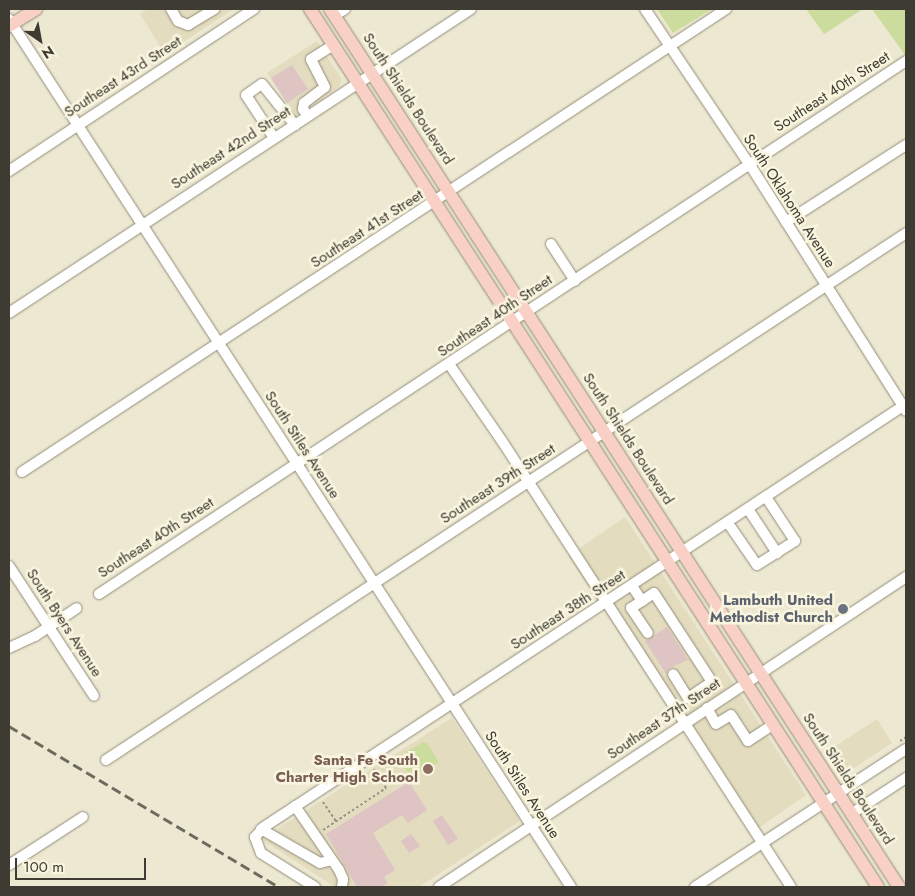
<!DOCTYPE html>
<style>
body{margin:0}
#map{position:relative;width:915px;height:896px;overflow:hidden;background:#ede8d2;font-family:Jost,sans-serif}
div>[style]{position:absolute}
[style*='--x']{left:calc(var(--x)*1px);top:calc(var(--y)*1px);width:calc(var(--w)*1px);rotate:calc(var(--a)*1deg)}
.built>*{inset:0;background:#e3dcbf}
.green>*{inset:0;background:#ccdc9c}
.building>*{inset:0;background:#dec4c2}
.path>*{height:2px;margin-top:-1px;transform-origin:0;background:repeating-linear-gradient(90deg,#989485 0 2.5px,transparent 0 5px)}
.roads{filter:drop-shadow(0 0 1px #928d79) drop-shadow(0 0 1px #928d79)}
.minor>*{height:10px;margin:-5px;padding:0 5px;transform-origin:5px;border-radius:5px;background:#fff}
.major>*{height:12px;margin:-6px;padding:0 6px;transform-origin:6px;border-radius:6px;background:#f8d0c5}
.rail>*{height:2.5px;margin-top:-1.25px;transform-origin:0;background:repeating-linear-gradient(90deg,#6d6a5d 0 10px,transparent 0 15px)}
.dots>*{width:14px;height:14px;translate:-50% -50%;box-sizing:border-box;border:2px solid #faf5df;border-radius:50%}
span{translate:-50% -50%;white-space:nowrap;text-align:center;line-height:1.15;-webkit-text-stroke:5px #faf5df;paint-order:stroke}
.street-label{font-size:15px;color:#3d3b32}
.worship-label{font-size:15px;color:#5b616d;font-weight:700}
.right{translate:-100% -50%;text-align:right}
.education-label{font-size:15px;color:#785e54;font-weight:700}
.frame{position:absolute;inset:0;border:10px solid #3d3b32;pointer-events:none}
.north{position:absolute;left:15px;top:15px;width:50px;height:50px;-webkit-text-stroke:4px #faf5df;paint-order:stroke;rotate:147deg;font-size:14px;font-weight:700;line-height:20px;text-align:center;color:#3d3b32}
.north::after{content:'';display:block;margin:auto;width:18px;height:22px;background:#3d3b32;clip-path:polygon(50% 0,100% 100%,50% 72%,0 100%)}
.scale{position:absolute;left:15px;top:858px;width:131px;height:22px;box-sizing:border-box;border:2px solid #3d3b32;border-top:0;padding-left:6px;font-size:15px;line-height:18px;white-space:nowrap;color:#3d3b32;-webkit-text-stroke:4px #faf5df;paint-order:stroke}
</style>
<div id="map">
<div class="built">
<div style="clip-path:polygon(148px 9px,234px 9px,165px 54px,140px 14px)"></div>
<div style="clip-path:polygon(317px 41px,342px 79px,339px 87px,296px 116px,267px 73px)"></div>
<div style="clip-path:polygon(625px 517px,806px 795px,751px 833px,568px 556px)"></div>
<div style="clip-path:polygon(452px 718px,520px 821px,419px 887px,335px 887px,261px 839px)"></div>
<div style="clip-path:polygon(877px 719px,892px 743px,840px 777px,825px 753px)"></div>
</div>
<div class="green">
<div style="clip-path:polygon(657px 9px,712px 9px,673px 33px)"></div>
<div style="clip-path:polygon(806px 9px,863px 9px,824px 34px)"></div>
<div style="clip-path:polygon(872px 9px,906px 9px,906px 54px,905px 55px)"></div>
<div style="clip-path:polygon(423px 742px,427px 743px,439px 762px,418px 774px,408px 773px,398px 757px)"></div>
</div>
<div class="building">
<div style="clip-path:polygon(292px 65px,308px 89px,287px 103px,271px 78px)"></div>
<div style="clip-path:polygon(667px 627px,688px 660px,669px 668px,666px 674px,645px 641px)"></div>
<div style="clip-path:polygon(409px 782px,427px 810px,408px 823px,402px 815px,373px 833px,395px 870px,384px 877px,388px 883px,381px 887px,357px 887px,326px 834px)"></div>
<div style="clip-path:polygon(442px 815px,458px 839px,448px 845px,433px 821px)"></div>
<div style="clip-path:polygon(411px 834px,420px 846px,409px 853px,401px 841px)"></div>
</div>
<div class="path">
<div style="--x:900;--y:741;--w:7;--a:-34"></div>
<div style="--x:841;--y:779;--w:10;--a:-29"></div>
<div style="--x:323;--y:802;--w:23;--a:56"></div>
<div style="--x:323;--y:830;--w:76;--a:-33.7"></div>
<div style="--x:386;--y:788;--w:25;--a:-122"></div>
</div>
<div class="roads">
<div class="minor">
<div style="--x:171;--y:9;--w:14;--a:60"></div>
<div style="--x:178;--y:21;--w:11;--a:22"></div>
<div style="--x:188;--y:25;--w:31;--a:-31"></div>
<div style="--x:645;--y:9;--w:188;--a:56.1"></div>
<div style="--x:750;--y:165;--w:291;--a:57.6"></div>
<div style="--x:334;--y:16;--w:13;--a:-32"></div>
<div style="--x:9;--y:19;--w:1034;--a:57.08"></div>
<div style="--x:308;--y:116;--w:9;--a:-126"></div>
<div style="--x:303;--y:109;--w:6;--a:-81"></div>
<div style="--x:304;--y:103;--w:26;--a:-37"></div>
<div style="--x:325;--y:87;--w:31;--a:-117"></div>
<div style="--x:311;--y:59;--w:26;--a:-32"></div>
<div style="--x:274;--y:138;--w:51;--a:-123.1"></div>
<div style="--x:246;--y:95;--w:19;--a:-35"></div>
<div style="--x:262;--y:84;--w:53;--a:51.2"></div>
<div style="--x:9;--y:171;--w:294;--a:-33.5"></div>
<div style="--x:786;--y:222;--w:143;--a:-32.7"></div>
<div style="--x:551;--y:244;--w:44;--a:57"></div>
<div style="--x:9;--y:313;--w:553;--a:-33.35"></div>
<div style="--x:449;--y:364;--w:93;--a:55.5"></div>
<div style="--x:502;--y:441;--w:531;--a:57.06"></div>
<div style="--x:22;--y:472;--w:843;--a:-33.33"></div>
<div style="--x:748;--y:509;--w:53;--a:56.6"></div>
<div style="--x:728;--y:523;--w:51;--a:55.4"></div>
<div style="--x:757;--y:565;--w:45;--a:-32.3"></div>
<div style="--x:795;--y:541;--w:53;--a:-123.4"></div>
<div style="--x:9;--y:566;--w:155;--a:56.8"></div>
<div style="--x:632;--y:586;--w:18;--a:56"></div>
<div style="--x:642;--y:601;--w:14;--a:-34"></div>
<div style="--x:654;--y:593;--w:106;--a:56.9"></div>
<div style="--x:712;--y:682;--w:29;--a:146"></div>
<div style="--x:688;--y:698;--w:28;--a:-122"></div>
<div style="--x:99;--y:594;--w:967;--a:-33.44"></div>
<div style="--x:642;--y:601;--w:13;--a:148"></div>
<div style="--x:631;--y:608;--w:30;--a:56"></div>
<div style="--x:9;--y:648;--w:29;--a:-25"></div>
<div style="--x:35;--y:636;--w:50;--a:-33.7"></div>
<div style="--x:707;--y:708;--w:18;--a:61"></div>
<div style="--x:716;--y:724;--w:17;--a:-31"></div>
<div style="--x:731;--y:715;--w:31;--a:57"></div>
<div style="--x:748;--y:741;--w:30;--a:-33"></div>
<div style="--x:106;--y:760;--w:958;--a:-33.37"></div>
<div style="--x:295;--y:806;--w:78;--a:55.5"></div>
<div style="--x:339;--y:870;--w:10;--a:66"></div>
<div style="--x:343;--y:879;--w:8;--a:97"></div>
<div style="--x:851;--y:814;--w:66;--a:-33.2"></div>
<div style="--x:261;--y:829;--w:68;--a:30"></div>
<div style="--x:320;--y:863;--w:12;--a:-14"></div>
<div style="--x:9;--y:865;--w:88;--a:-33"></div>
<div style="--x:315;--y:887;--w:64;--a:-147.8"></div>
<div style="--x:261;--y:853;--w:17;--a:-111"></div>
<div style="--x:255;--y:837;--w:13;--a:-48"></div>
<div style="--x:264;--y:827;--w:769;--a:-33.38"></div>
<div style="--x:439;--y:887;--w:561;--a:-33.58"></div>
<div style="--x:695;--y:887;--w:252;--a:-33.2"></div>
</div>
<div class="major">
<div style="--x:310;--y:9;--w:1046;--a:57.1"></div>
<div style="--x:330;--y:9;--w:1046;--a:57.05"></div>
<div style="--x:9;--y:26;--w:32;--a:-32"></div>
</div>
</div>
<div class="rail">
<div style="--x:9;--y:726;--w:314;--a:30.8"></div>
</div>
<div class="dots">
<div style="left:843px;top:609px;background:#6b7280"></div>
<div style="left:428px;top:769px;background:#8d6e63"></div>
</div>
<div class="street-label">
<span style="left:123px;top:77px;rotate:-33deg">Southeast 43rd Street</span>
<span style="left:832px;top:92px;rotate:-33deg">Southeast 40th Street</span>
<span style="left:408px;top:99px;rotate:57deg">South Shields Boulevard</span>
<span style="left:231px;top:148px;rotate:-33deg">Southeast 42nd Street</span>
<span style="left:789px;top:201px;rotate:57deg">South Oklahoma Avenue</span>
<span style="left:367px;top:229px;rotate:-33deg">Southeast 41st Street</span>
<span style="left:495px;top:316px;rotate:-34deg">Southeast 40th Street</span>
<span style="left:628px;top:439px;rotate:57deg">South Shields Boulevard</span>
<span style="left:302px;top:445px;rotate:57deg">South Stiles Avenue</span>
<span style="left:498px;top:484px;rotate:-33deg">Southeast 39th Street</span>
<span style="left:156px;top:538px;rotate:-33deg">Southeast 40th Street</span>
<span style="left:568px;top:610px;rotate:-33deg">Southeast 38th Street</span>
<span style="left:64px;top:623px;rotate:57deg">South Byers Avenue</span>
<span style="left:664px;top:719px;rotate:-34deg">Southeast 37th Street</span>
<span style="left:848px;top:779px;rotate:57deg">South Shields Boulevard</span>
<span style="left:522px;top:785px;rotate:57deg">South Stiles Avenue</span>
</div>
<div class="worship-label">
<span class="right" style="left:833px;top:609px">Lambuth United<br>Methodist Church</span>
</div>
<div class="education-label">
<span class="right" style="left:418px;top:769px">Santa Fe South<br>Charter High School</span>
</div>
<div class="frame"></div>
<div class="north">N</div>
<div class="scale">100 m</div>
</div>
